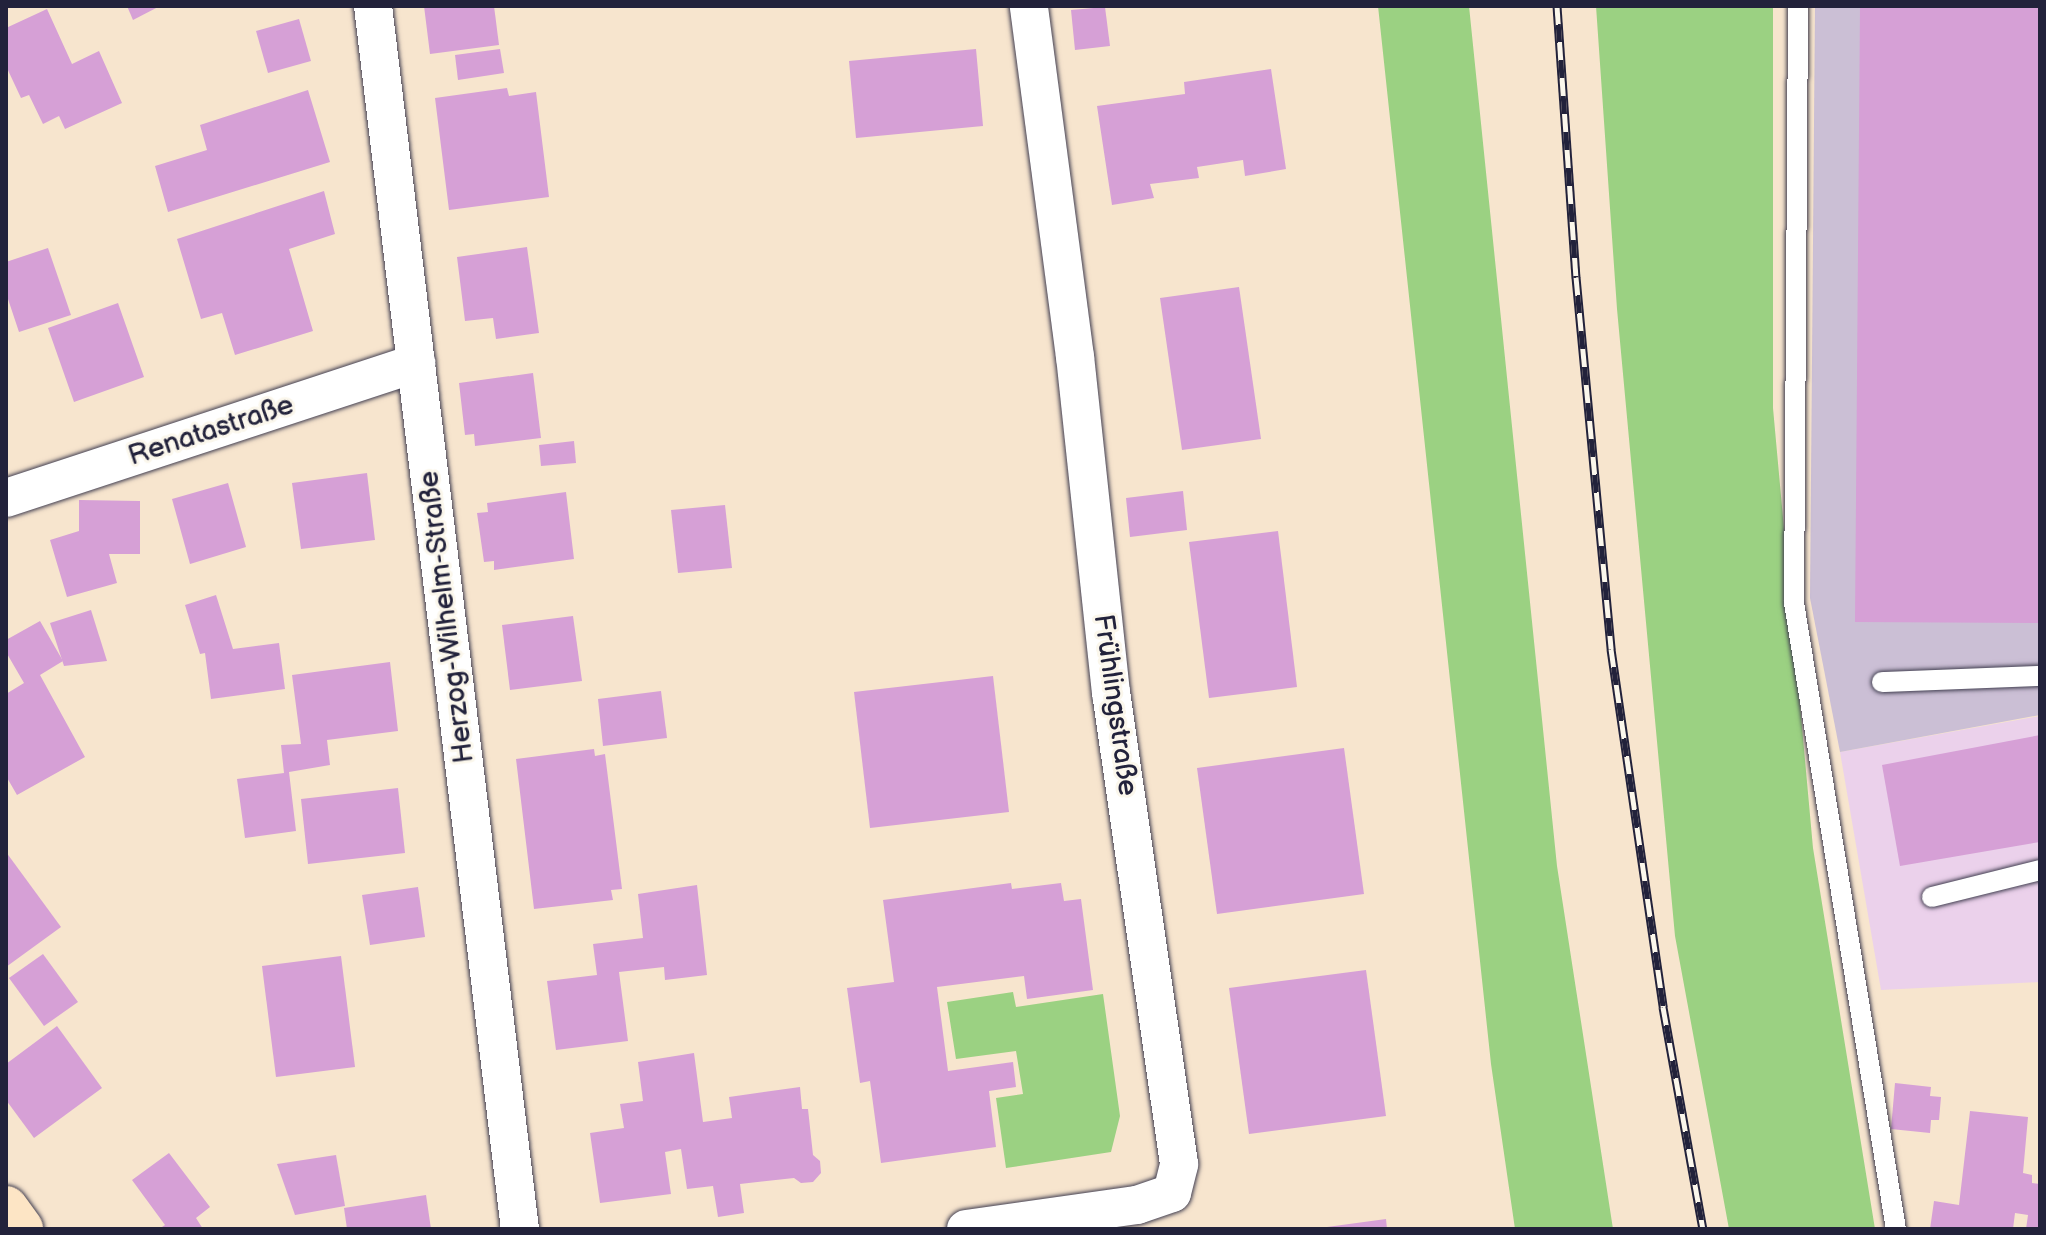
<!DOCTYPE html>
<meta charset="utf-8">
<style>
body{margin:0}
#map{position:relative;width:2046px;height:1235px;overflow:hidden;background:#f7e5ce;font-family:"Balsamiq Sans",sans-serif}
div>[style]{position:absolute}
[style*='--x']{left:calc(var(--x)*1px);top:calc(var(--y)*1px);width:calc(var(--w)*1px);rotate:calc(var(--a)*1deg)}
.built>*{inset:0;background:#ebd1eb}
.industrial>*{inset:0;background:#cbbfd5}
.green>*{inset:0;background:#9bd182}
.building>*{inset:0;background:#d6a0d6}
.roads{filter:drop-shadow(0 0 2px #423f51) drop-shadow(0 0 2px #423f51)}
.lane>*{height:20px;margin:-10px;padding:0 10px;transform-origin:10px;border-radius:10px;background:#fff}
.street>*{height:38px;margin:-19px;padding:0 19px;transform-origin:19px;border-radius:19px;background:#fff}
.secondary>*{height:44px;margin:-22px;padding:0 22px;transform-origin:22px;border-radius:22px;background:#fde5c5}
.rail>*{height:9px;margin-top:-4.5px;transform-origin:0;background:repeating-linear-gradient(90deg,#fbf7ec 0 18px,#22223b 0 36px);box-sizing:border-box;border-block:2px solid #22223b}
span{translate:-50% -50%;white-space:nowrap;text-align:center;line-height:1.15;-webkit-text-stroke:6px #fbf7ec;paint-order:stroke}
.street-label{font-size:28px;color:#22223b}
.frame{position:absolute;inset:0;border:8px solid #22223b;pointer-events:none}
</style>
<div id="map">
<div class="built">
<div style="clip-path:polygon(2040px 716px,2040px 982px,1881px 990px,1840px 752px)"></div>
</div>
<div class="industrial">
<div style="clip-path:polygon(1815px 6px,2040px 6px,2040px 715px,1840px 752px,1810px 598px)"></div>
</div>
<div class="green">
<div style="clip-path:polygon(1378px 6px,1469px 6px,1557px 866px,1613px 1229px,1515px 1229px,1491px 1064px)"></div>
<div style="clip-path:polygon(1596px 6px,1773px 6px,1773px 408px,1813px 848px,1875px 1229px,1729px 1229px,1675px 936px,1617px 309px)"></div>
<div style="clip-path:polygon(1013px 992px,1016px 1007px,1103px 994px,1120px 1116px,1111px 1152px,1006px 1168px,996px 1098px,1023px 1094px,1016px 1051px,956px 1059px,947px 1002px)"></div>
</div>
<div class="building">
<div style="clip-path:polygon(127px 6px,160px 6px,133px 20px)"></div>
<div style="clip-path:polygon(424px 6px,494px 6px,499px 45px,430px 54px)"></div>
<div style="clip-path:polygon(1860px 6px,2040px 6px,2040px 623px,1855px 622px)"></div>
<div style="clip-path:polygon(1105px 7px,1110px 46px,1075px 50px,1071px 10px)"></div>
<div style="clip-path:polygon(47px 9px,72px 64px,99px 51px,122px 103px,65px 129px,59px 116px,43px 124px,29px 95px,21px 98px,6px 66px,6px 28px)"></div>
<div style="clip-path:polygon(299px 19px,311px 61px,268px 73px,256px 31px)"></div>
<div style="clip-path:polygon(500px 49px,504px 73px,458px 80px,455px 55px)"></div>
<div style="clip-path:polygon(976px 49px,983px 126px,856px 138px,849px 61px)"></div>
<div style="clip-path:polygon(1271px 69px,1286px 169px,1245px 176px,1243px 160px,1197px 167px,1199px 178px,1150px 184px,1154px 198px,1112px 205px,1097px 106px,1185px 94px,1184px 82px)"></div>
<div style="clip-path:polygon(507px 88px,509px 96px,536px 92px,549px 197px,449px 210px,435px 98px)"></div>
<div style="clip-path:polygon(308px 90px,330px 162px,168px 212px,155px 166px,207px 150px,200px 125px)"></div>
<div style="clip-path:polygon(324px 191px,335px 234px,289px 249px,313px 331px,235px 355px,222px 313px,201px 319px,177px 239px)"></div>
<div style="clip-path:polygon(527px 247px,539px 333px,496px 339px,493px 318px,465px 321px,457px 257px)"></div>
<div style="clip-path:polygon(48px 248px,71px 315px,19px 332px,6px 293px,6px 262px)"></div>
<div style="clip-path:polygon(1239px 287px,1261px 439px,1182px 450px,1160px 298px)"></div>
<div style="clip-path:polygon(118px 303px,144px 377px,74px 402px,48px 328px)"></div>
<div style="clip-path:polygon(533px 373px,541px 438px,475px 446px,474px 434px,465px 435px,459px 383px)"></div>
<div style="clip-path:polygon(574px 441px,576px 463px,541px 466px,539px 445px)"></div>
<div style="clip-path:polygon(367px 473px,375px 540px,301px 549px,292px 483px)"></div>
<div style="clip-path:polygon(228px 483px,246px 547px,190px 564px,172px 499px)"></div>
<div style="clip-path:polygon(1183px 491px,1187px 530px,1130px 537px,1126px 498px)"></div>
<div style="clip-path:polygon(566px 492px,574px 559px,494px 570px,494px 561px,484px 562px,477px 513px,488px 512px,487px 503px)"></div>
<div style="clip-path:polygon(79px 500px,140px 501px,140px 554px,109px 554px,117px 583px,67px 597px,50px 540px,79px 531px)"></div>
<div style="clip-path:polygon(725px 505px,732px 568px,678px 573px,671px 510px)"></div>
<div style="clip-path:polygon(1278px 531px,1297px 687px,1209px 698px,1189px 542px)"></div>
<div style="clip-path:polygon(216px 595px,233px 649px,279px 643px,285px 689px,211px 699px,205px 653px,200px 654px,185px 605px)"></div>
<div style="clip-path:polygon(91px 610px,107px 661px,64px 666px,50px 623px)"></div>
<div style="clip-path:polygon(573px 616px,582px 681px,510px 690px,502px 625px)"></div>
<div style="clip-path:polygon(40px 621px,63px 661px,40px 675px,85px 757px,17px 795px,6px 776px,6px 694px,24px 683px,6px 652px,6px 640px)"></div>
<div style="clip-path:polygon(390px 662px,398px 731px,327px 740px,330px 765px,289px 772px,296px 831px,245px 838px,237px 779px,284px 773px,281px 745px,301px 744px,292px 675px)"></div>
<div style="clip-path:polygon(993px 676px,1009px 812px,870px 828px,854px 692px)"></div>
<div style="clip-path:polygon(661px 691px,667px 738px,603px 746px,598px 699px)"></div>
<div style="clip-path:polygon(2040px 735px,2040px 842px,1900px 866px,1882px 765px)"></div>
<div style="clip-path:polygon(1344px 748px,1364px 894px,1217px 914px,1197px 768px)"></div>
<div style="clip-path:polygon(594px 749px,595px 756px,605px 754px,622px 889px,611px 890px,613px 900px,534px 909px,516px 759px)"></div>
<div style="clip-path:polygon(398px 788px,405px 853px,308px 864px,301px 799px)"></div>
<div style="clip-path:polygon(6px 852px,61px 927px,6px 967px)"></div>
<div style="clip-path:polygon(1011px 883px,1012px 889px,1061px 883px,1064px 901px,1081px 899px,1093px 990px,1027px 999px,1024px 976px,937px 987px,948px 1071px,1013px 1062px,1016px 1087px,989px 1091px,996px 1147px,881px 1163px,870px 1081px,860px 1083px,847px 988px,894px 982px,883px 900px)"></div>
<div style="clip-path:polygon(697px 885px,707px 975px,665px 980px,664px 967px,619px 972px,628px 1041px,556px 1050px,547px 981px,597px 975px,593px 944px,643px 938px,638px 894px)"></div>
<div style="clip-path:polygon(418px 887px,425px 937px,370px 945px,362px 895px)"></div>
<div style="clip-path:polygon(43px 954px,78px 1002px,44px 1026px,9px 978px)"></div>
<div style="clip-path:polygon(341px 956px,355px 1067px,276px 1077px,262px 966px)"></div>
<div style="clip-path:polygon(1366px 970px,1386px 1116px,1249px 1134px,1229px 988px)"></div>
<div style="clip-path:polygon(57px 1026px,102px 1088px,34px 1138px,6px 1100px,6px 1064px)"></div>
<div style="clip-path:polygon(694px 1053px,703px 1122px,732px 1118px,729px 1097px,800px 1087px,802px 1109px,808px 1109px,813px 1155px,820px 1161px,821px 1173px,813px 1182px,801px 1183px,794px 1178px,740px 1184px,744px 1213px,718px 1217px,713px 1186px,687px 1189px,681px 1149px,665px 1152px,671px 1194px,600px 1203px,590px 1133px,624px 1128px,620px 1104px,643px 1101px,638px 1062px)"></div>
<div style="clip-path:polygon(1895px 1083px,1931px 1087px,1930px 1096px,1941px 1097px,1939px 1120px,1931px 1120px,1930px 1133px,1891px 1129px)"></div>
<div style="clip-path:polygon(1970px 1111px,2028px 1117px,2023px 1173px,2032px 1175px,2032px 1183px,2040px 1184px,2040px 1229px,2026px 1229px,2028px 1215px,2015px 1213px,2013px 1229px,1930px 1229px,1934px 1201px,1959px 1205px)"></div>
<div style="clip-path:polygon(169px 1153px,210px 1207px,196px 1218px,203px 1229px,159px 1229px,165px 1225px,132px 1180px)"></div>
<div style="clip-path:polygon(336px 1155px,345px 1206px,295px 1215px,277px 1164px)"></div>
<div style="clip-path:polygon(426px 1195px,431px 1229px,347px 1229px,344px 1208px)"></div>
<div style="clip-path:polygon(1386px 1219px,1387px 1229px,1327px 1229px,1327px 1227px)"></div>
</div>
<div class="roads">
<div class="lane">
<div style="--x:1798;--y:6;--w:597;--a:90.38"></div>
<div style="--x:1794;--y:603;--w:634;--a:80.75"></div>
<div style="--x:1882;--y:682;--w:158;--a:-2.2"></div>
<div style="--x:1932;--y:897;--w:111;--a:-14"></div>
</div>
<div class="street">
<div style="--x:373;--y:6;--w:1232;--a:83.15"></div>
<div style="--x:6;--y:498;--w:432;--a:-18.2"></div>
<div style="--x:966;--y:1229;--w:173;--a:-8"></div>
<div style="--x:1137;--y:1205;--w:37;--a:-19"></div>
<div style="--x:1172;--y:1193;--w:30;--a:-76"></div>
<div style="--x:1179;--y:1164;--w:476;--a:-98.2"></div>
<div style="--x:1111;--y:693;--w:338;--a:-96.1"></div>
<div style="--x:1075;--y:357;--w:354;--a:-97.5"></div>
</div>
<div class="secondary">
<div style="--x:6;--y:1208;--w:26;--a:54"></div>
</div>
</div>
<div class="rail">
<div style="--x:1557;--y:6;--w:272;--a:86"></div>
<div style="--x:1576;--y:277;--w:374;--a:84.6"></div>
<div style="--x:1611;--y:649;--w:362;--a:81.7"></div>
<div style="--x:1663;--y:1007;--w:226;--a:79.8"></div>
</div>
<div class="street-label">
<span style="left:211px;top:431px;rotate:-18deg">Renatastraße</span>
<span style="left:447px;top:617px;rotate:-97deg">Herzog-Wilhelm-Straße</span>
<span style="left:1115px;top:705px;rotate:82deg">Frühlingstraße</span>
</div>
<div class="frame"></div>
</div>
